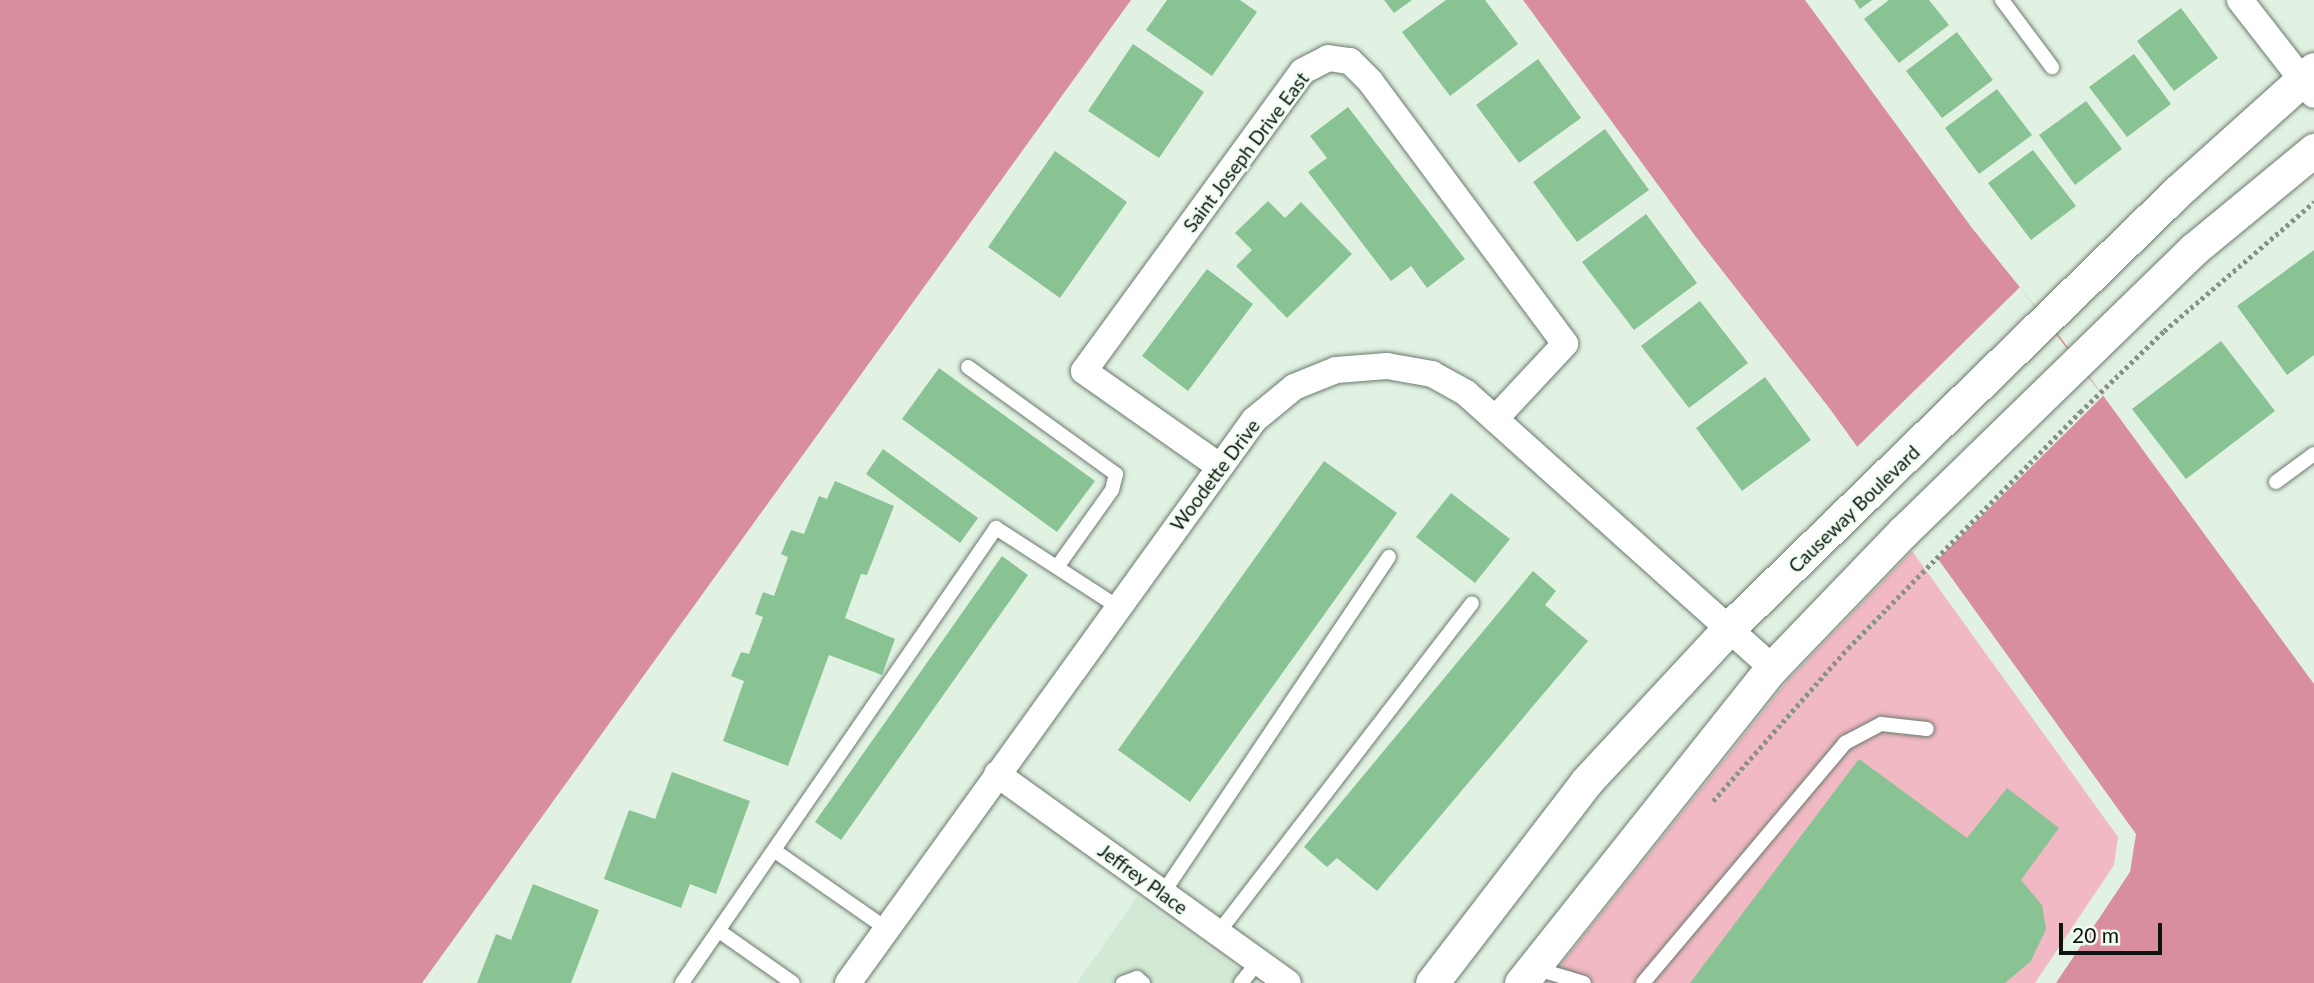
<!DOCTYPE html>
<style>
body{margin:0}
#map{position:relative;width:2314px;height:983px;overflow:hidden;background:#e1f2e3;font-family:Lato,sans-serif}
div>[style]{position:absolute}
[style*='--x']{left:calc(var(--x)*1px);top:calc(var(--y)*1px);width:calc(var(--w)*1px);rotate:calc(var(--a)*1deg)}
.built>*{inset:0;background:#d2e9d5}
.green>*{inset:0;background:#f1b9c3}
.water>*{inset:0;background:#d88e9c}
.pier>*{inset:0;background:#e1f2e3}
.building>*{inset:0;background:#89c393}
.path>*{height:4.5px;margin-top:-2.25px;transform-origin:0;background:repeating-linear-gradient(90deg,#879388 0 3.5px,transparent 0 7px)}
.roads{filter:drop-shadow(0 0 2px #6a796c) drop-shadow(0 0 2px #6a796c)}
.service>*{height:14px;margin:-7px;padding:0 7px;transform-origin:7px;border-radius:7px;background:#fff}
.minor>*{height:26px;margin:-13px;padding:0 13px;transform-origin:13px;border-radius:13px;background:#fff}
.tertiary>*{height:33px;margin:-16.5px;padding:0 16.5px;transform-origin:16.5px;border-radius:16.5px;background:#fff}
span{translate:-50% -50%;white-space:nowrap;text-align:center;line-height:1.15;-webkit-text-stroke:5px #f0fef2;paint-order:stroke}
.street-label{font-size:19px;color:#0d130e}
.scale{position:absolute;left:2059px;top:923px;width:103px;height:32px;box-sizing:border-box;border:4px solid #0d130e;border-top:0;padding-left:9px;font-size:21px;line-height:24px;white-space:nowrap;color:#0d130e;-webkit-text-stroke:5px #f0fef2;paint-order:stroke}
</style>
<div id="map">
<div class="built">
<div style="clip-path:polygon(1137px 897px,1258px 983px,1077px 983px)"></div>
</div>
<div class="green">
<div style="clip-path:polygon(1912px 551px,2118px 837px,2114px 865px,2035px 983px,1546px 983px,1787px 681px)"></div>
</div>
<div class="water">
<div style="clip-path:polygon(0 0,1131px 0,422px 983px,0 983px)"></div>
<div style="clip-path:polygon(1523px 0,1805px 0,1972px 228px,2061px 338px,2314px 684px,2314px 983px,2056px 983px,2130px 872px,2136px 834px,1830px 409px,1696px 237px)"></div>
</div>
<div class="pier">
<div style="clip-path:polygon(2020px 287px,2103px 396px,1937px 560px,1857px 447px)"></div>
</div>
<div class="building">
<div style="clip-path:polygon(1167px 0,1240px 0,1257px 12px,1212px 76px,1146px 30px)"></div>
<div style="clip-path:polygon(1384px 0,1412px 0,1394px 13px)"></div>
<div style="clip-path:polygon(1446px 0,1485px 0,1518px 44px,1450px 96px,1402px 32px)"></div>
<div style="clip-path:polygon(1854px 0,1872px 0,1860px 9px)"></div>
<div style="clip-path:polygon(1889px 0,1929px 0,1949px 25px,1899px 63px,1864px 19px)"></div>
<div style="clip-path:polygon(2181px 8px,2218px 58px,2174px 91px,2137px 41px)"></div>
<div style="clip-path:polygon(1957px 32px,1993px 80px,1942px 118px,1906px 71px)"></div>
<div style="clip-path:polygon(1133px 44px,1204px 92px,1159px 158px,1088px 111px)"></div>
<div style="clip-path:polygon(2134px 54px,2171px 104px,2127px 137px,2089px 87px)"></div>
<div style="clip-path:polygon(1538px 59px,1581px 118px,1519px 163px,1476px 105px)"></div>
<div style="clip-path:polygon(1997px 89px,2032px 135px,1979px 174px,1945px 128px)"></div>
<div style="clip-path:polygon(2086px 101px,2122px 149px,2075px 185px,2039px 135px)"></div>
<div style="clip-path:polygon(1348px 107px,1465px 259px,1427px 288px,1411px 266px,1391px 281px,1308px 172px,1327px 158px,1310px 136px)"></div>
<div style="clip-path:polygon(1605px 129px,1649px 190px,1577px 242px,1533px 182px)"></div>
<div style="clip-path:polygon(2033px 150px,2076px 206px,2031px 240px,1988px 183px)"></div>
<div style="clip-path:polygon(1055px 151px,1127px 202px,1060px 298px,988px 247px)"></div>
<div style="clip-path:polygon(1268px 201px,1285px 218px,1301px 202px,1352px 254px,1287px 318px,1236px 266px,1252px 250px,1235px 233px)"></div>
<div style="clip-path:polygon(1646px 214px,1697px 283px,1634px 330px,1582px 262px)"></div>
<div style="clip-path:polygon(2314px 250px,2314px 355px,2287px 375px,2237px 306px)"></div>
<div style="clip-path:polygon(1207px 269px,1253px 304px,1188px 391px,1142px 356px)"></div>
<div style="clip-path:polygon(1700px 301px,1748px 363px,1689px 408px,1641px 346px)"></div>
<div style="clip-path:polygon(2221px 341px,2275px 411px,2186px 479px,2132px 409px)"></div>
<div style="clip-path:polygon(939px 368px,1095px 481px,1057px 532px,902px 419px)"></div>
<div style="clip-path:polygon(1765px 377px,1811px 440px,1742px 491px,1696px 428px)"></div>
<div style="clip-path:polygon(883px 449px,978px 518px,960px 543px,866px 474px)"></div>
<div style="clip-path:polygon(1324px 461px,1397px 513px,1190px 802px,1118px 750px)"></div>
<div style="clip-path:polygon(835px 481px,894px 506px,867px 575px,861px 574px,845px 618px,895px 639px,882px 675px,829px 655px,788px 766px,723px 741px,744px 681px,731px 676px,741px 652px,749px 654px,763px 617px,755px 614px,763px 592px,774px 596px,788px 557px,781px 554px,791px 530px,804px 534px,819px 496px,827px 499px)"></div>
<div style="clip-path:polygon(1451px 493px,1510px 539px,1475px 583px,1416px 537px)"></div>
<div style="clip-path:polygon(1002px 556px,1028px 575px,841px 840px,815px 822px)"></div>
<div style="clip-path:polygon(1533px 571px,1556px 591px,1545px 605px,1588px 641px,1377px 891px,1337px 858px,1327px 867px,1304px 847px)"></div>
<div style="clip-path:polygon(1859px 759px,1967px 838px,2007px 788px,2059px 828px,2021px 880px,2042px 905px,2046px 929px,2031px 961px,2005px 983px,1690px 983px)"></div>
<div style="clip-path:polygon(672px 772px,750px 801px,716px 894px,690px 884px,681px 908px,604px 879px,629px 810px,655px 819px)"></div>
<div style="clip-path:polygon(533px 884px,599px 910px,571px 983px,477px 983px,496px 934px,511px 940px)"></div>
</div>
<div class="path">
<div style="--x:1713;--y:801;--w:204;--a:-48.6"></div>
<div style="--x:1848;--y:648;--w:331;--a:-45.5"></div>
<div style="--x:2080;--y:412;--w:117;--a:-44"></div>
<div style="--x:2164;--y:331;--w:198;--a:-40.7"></div>
</div>
<div class="roads">
<div class="service">
<div style="--x:2002;--y:0;--w:84;--a:53.3"></div>
<div style="--x:968;--y:367;--w:183;--a:35.9"></div>
<div style="--x:1116;--y:474;--w:16;--a:104"></div>
<div style="--x:1112;--y:490;--w:95;--a:125.5"></div>
<div style="--x:2276;--y:482;--w:47;--a:-36.4"></div>
<div style="--x:775;--y:851;--w:136;--a:34.9"></div>
<div style="--x:1163;--y:893;--w:405;--a:-56.1"></div>
<div style="--x:719;--y:931;--w:90;--a:35.1"></div>
<div style="--x:1218;--y:933;--w:416;--a:-52.4"></div>
<div style="--x:1534;--y:968;--w:52;--a:16.7"></div>
<div style="--x:682;--y:983;--w:553;--a:-55.39"></div>
<div style="--x:996;--y:528;--w:145;--a:32.9"></div>
<div style="--x:1123;--y:983;--w:15;--a:-20"></div>
<div style="--x:1137;--y:978;--w:8;--a:40"></div>
<div style="--x:1241;--y:983;--w:27;--a:-51"></div>
<div style="--x:1643;--y:983;--w:314;--a:-49.9"></div>
<div style="--x:1845;--y:743;--w:41;--a:-27.8"></div>
<div style="--x:1881;--y:724;--w:46;--a:6.2"></div>
</div>
<div class="minor">
<div style="--x:2240;--y:0;--w:120;--a:52.1"></div>
<div style="--x:1219;--y:466;--w:165;--a:-144.9"></div>
<div style="--x:1084;--y:371;--w:371;--a:-53.9"></div>
<div style="--x:1303;--y:71;--w:28;--a:-27"></div>
<div style="--x:1328;--y:58;--w:22;--a:8"></div>
<div style="--x:1350;--y:61;--w:28;--a:45"></div>
<div style="--x:1370;--y:81;--w:327;--a:53.4"></div>
<div style="--x:1565;--y:344;--w:100;--a:133"></div>
<div style="--x:997;--y:774;--w:358;--a:35.7"></div>
<div style="--x:848;--y:983;--w:694;--a:-54.2"></div>
<div style="--x:1254;--y:420;--w:52;--a:-39.5"></div>
<div style="--x:1294;--y:387;--w:45;--a:-22"></div>
<div style="--x:1336;--y:370;--w:51;--a:-4.5"></div>
<div style="--x:1387;--y:366;--w:46;--a:10.1"></div>
<div style="--x:1432;--y:374;--w:39;--a:29"></div>
<div style="--x:1466;--y:393;--w:411;--a:41.9"></div>
</div>
<div class="tertiary">
<div style="--x:1432;--y:983;--w:253;--a:-52.5"></div>
<div style="--x:1586;--y:782;--w:209;--a:-47.1"></div>
<div style="--x:1728;--y:629;--w:627;--a:-44.22"></div>
<div style="--x:2177;--y:192;--w:184;--a:-41.9"></div>
<div style="--x:1521;--y:983;--w:403;--a:-51.5"></div>
<div style="--x:1772;--y:668;--w:189;--a:-46.1"></div>
<div style="--x:1903;--y:532;--w:406;--a:-44.2"></div>
<div style="--x:2194;--y:249;--w:156;--a:-39.5"></div>
</div>
</div>
<div class="street-label">
<span style="left:1246px;top:152px;rotate:-53deg">Saint Joseph Drive East</span>
<span style="left:1215px;top:475px;rotate:-53deg">Woodette Drive</span>
<span style="left:1854px;top:509px;rotate:-44deg">Causeway Boulevard</span>
<span style="left:1143px;top:879px;rotate:36deg">Jeffrey Place</span>
</div>
<div class="scale">20 m</div>
</div>
